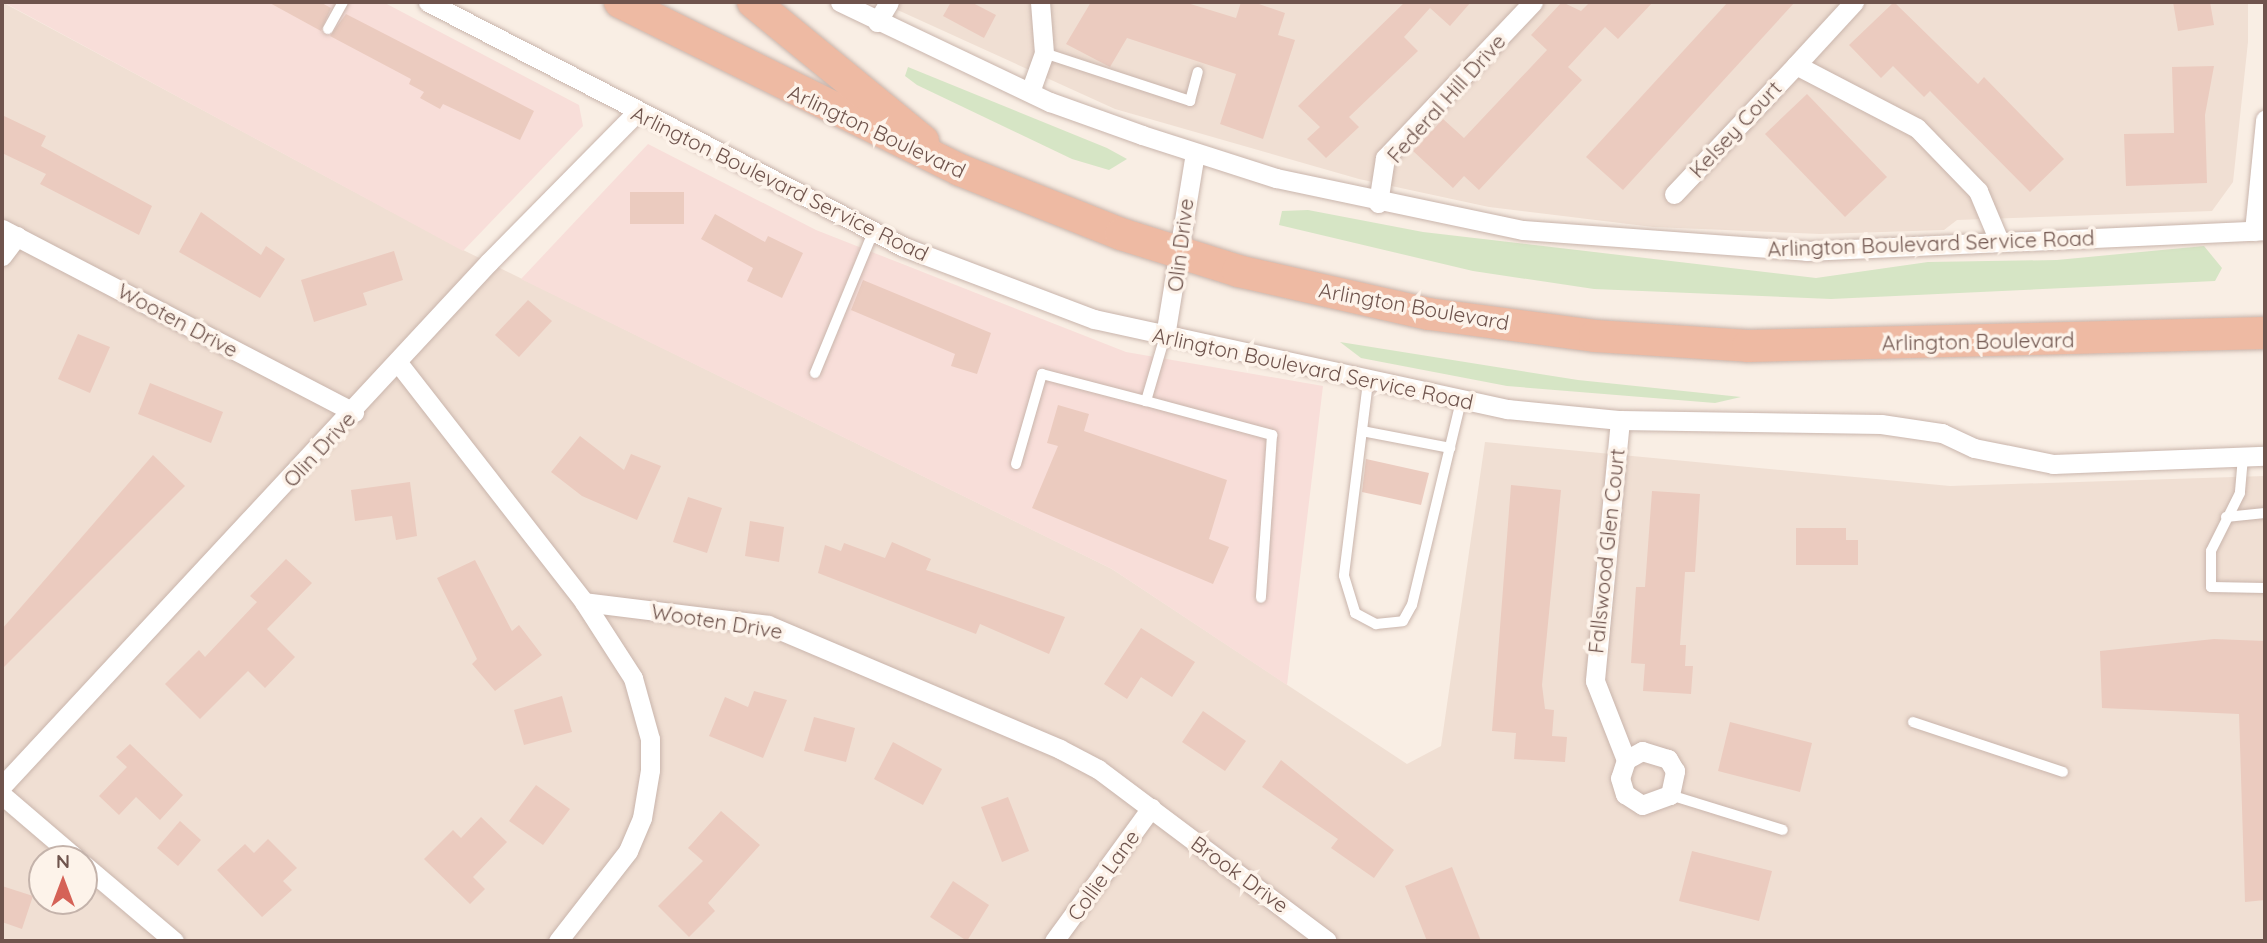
<!DOCTYPE html>
<style>
body{margin:0}
#map{position:relative;width:2267px;height:943px;overflow:hidden;background:#f9eee4;font-family:Quicksand,sans-serif}
div>[style]{position:absolute}
[style*='--x']{left:calc(var(--x)*1px);top:calc(var(--y)*1px);width:calc(var(--w)*1px);rotate:calc(var(--a)*1deg)}
.residential>*{inset:0;background:#f0dfd3}
.commercial>*{inset:0;background:#f8ded9}
.green>*{inset:0;background:#d6e5c5}
.building>*{inset:0;background:#ebcbbf}
.roads{filter:drop-shadow(0 0 2px #c9b5ac) drop-shadow(0 0 2px #c9b5ac)}
.service>*{height:10px;margin:-5px;padding:0 5px;transform-origin:5px;border-radius:5px;background:#fff}
.minor>*{height:19px;margin:-9.5px;padding:0 9.5px;transform-origin:9.5px;border-radius:9.5px;background:#fff}
.trunk>*{height:32px;margin:-16px;padding:0 16px;transform-origin:16px;border-radius:16px;background:#eebaa3}
span{translate:-50% -50%;white-space:nowrap;text-align:center;line-height:1.15;-webkit-text-stroke:7px #fdf3ea;paint-order:stroke}
.street-label{font-size:21px;color:#6f544d}
.frame{position:absolute;inset:0;border:4px solid #6f544d;pointer-events:none}
.north{position:absolute;left:28px;top:845px;width:70px;height:70px;box-sizing:border-box;background:#fdf3ea;border:2px solid #c4b3ab;border-radius:50%;rotate:0deg;font-size:19px;font-weight:700;line-height:28px;text-align:center;color:#6f544d}
.north::after{content:'';display:block;margin:auto;width:24px;height:32px;background:#d56257;clip-path:polygon(50% 0,100% 100%,50% 72%,0 100%)}
</style>
<div id="map">
<div class="residential">
<div style="clip-path:polygon(evenodd,2px 2px,457px 247px,1112px 569px,1407px 764px,1441px 746px,1485px 442px,1950px 486px,2265px 476px,2265px 941px,2px 941px,2px 2px,42px 859px,84px 859px,84px 901px,42px 901px,42px 859px)"></div>
<div style="clip-path:polygon(880px 2px,2248px 2px,2248px 42px,2233px 182px,2212px 211px,1957px 220px,1944px 230px,1820px 234px,1653px 227px,1489px 207px,1359px 179px,1115px 109px)"></div>
</div>
<div class="commercial">
<div style="clip-path:polygon(3px 2px,383px 2px,579px 105px,583px 126px,463px 251px)"></div>
<div style="clip-path:polygon(648px 144px,816px 230px,1126px 352px,1323px 386px,1287px 685px,1112px 569px,521px 279px)"></div>
</div>
<div class="green">
<div style="clip-path:polygon(908px 67px,1107px 148px,1127px 159px,1109px 170px,1072px 159px,917px 85px,905px 76px)"></div>
<div style="clip-path:polygon(1308px 210px,1423px 232px,1816px 278px,1928px 262px,2057px 260px,2204px 246px,2222px 268px,2215px 281px,1831px 299px,1594px 289px,1473px 271px,1279px 225px,1282px 211px)"></div>
<div style="clip-path:polygon(1340px 342px,1578px 380px,1741px 397px,1715px 403px,1507px 386px,1361px 358px)"></div>
</div>
<div class="building">
<div style="clip-path:polygon(268px 2px,320px 2px,331px 8px,321px 31px)"></div>
<div style="clip-path:polygon(951px 2px,971px 2px,996px 15px,984px 38px,943px 16px)"></div>
<div style="clip-path:polygon(1091px 2px,1184px 2px,1236px 18px,1241px 2px,1253px 2px,1285px 13px,1278px 35px,1295px 40px,1263px 139px,1220px 124px,1236px 74px,1127px 38px,1110px 67px,1066px 44px)"></div>
<div style="clip-path:polygon(1405px 2px,1471px 2px,1450px 26px,1430px 8px,1404px 37px,1418px 51px,1349px 117px,1359px 127px,1326px 158px,1307px 139px,1320px 127px,1298px 106px)"></div>
<div style="clip-path:polygon(1562px 2px,1581px 11px,1590px 2px,1653px 2px,1618px 39px,1605px 27px,1568px 67px,1582px 80px,1479px 190px,1464px 176px,1453px 188px,1413px 151px,1443px 119px,1464px 138px,1547px 50px,1531px 35px)"></div>
<div style="clip-path:polygon(1728px 2px,1795px 2px,1623px 190px,1586px 157px)"></div>
<div style="clip-path:polygon(1894px 2px,1978px 84px,1984px 77px,2064px 159px,2030px 192px,1930px 91px,1924px 97px,1893px 66px,1881px 78px,1849px 45px)"></div>
<div style="clip-path:polygon(2173px 2px,2210px 2px,2214px 25px,2178px 31px)"></div>
<div style="clip-path:polygon(346px 14px,534px 111px,520px 140px,443px 104px,440px 109px,420px 98px,424px 92px,409px 84px,411px 79px,330px 36px)"></div>
<div style="clip-path:polygon(2214px 66px,2205px 115px,2207px 183px,2126px 186px,2124px 134px,2174px 133px,2172px 67px)"></div>
<div style="clip-path:polygon(1807px 94px,1887px 177px,1845px 217px,1765px 134px)"></div>
<div style="clip-path:polygon(2px 115px,46px 136px,41px 146px,152px 206px,139px 235px,40px 184px,46px 174px,2px 153px)"></div>
<div style="clip-path:polygon(630px 192px,684px 192px,684px 224px,630px 224px)"></div>
<div style="clip-path:polygon(201px 212px,261px 255px,266px 246px,285px 259px,260px 298px,179px 252px)"></div>
<div style="clip-path:polygon(715px 214px,765px 242px,768px 236px,803px 253px,782px 298px,747px 281px,753px 268px,701px 239px)"></div>
<div style="clip-path:polygon(394px 251px,403px 280px,363px 293px,367px 305px,314px 322px,301px 280px)"></div>
<div style="clip-path:polygon(863px 280px,991px 333px,977px 374px,951px 366px,955px 354px,851px 310px)"></div>
<div style="clip-path:polygon(528px 300px,552px 321px,519px 357px,495px 335px)"></div>
<div style="clip-path:polygon(78px 334px,110px 347px,90px 393px,58px 379px)"></div>
<div style="clip-path:polygon(150px 383px,223px 412px,211px 443px,138px 414px)"></div>
<div style="clip-path:polygon(1058px 405px,1089px 414px,1084px 431px,1227px 480px,1209px 539px,1229px 547px,1213px 584px,1032px 508px,1058px 446px,1047px 443px)"></div>
<div style="clip-path:polygon(580px 436px,624px 470px,631px 454px,661px 466px,637px 520px,582px 496px,551px 472px)"></div>
<div style="clip-path:polygon(153px 455px,185px 486px,2px 669px,2px 629px)"></div>
<div style="clip-path:polygon(1366px 459px,1429px 473px,1421px 505px,1362px 492px)"></div>
<div style="clip-path:polygon(410px 482px,417px 536px,396px 540px,392px 516px,355px 521px,351px 490px)"></div>
<div style="clip-path:polygon(1511px 485px,1561px 490px,1542px 685px,1545px 709px,1554px 710px,1552px 736px,1567px 737px,1565px 762px,1514px 759px,1516px 733px,1492px 731px)"></div>
<div style="clip-path:polygon(1652px 491px,1700px 494px,1695px 572px,1685px 572px,1680px 645px,1686px 645px,1685px 666px,1693px 666px,1691px 694px,1643px 691px,1645px 664px,1631px 663px,1636px 587px,1645px 587px)"></div>
<div style="clip-path:polygon(688px 497px,722px 508px,707px 553px,673px 542px)"></div>
<div style="clip-path:polygon(750px 521px,784px 527px,779px 562px,745px 556px)"></div>
<div style="clip-path:polygon(1796px 528px,1846px 528px,1846px 540px,1858px 540px,1858px 565px,1796px 565px)"></div>
<div style="clip-path:polygon(892px 542px,931px 559px,926px 570px,1065px 617px,1049px 654px,980px 624px,976px 634px,818px 573px,825px 545px,841px 551px,844px 543px,885px 558px)"></div>
<div style="clip-path:polygon(286px 559px,312px 583px,267px 629px,295px 657px,265px 688px,248px 671px,200px 719px,165px 684px,199px 650px,205px 657px,257px 602px,250px 596px)"></div>
<div style="clip-path:polygon(475px 560px,512px 631px,519px 625px,542px 655px,495px 691px,472px 664px,477px 659px,437px 578px)"></div>
<div style="clip-path:polygon(1141px 628px,1195px 662px,1172px 697px,1141px 677px,1127px 699px,1104px 684px)"></div>
<div style="clip-path:polygon(2214px 639px,2265px 641px,2265px 900px,2245px 902px,2239px 714px,2102px 708px,2100px 651px)"></div>
<div style="clip-path:polygon(754px 691px,787px 700px,763px 758px,709px 736px,725px 697px,748px 707px)"></div>
<div style="clip-path:polygon(562px 696px,572px 732px,524px 745px,514px 710px)"></div>
<div style="clip-path:polygon(1203px 711px,1246px 741px,1225px 771px,1182px 742px)"></div>
<div style="clip-path:polygon(814px 717px,855px 728px,846px 762px,804px 751px)"></div>
<div style="clip-path:polygon(1730px 722px,1812px 743px,1800px 792px,1718px 771px)"></div>
<div style="clip-path:polygon(893px 742px,942px 769px,923px 805px,874px 779px)"></div>
<div style="clip-path:polygon(130px 744px,183px 795px,160px 820px,136px 797px,119px 815px,99px 796px,127px 767px,116px 757px)"></div>
<div style="clip-path:polygon(1281px 760px,1394px 850px,1374px 878px,1331px 848px,1338px 839px,1262px 787px)"></div>
<div style="clip-path:polygon(536px 785px,570px 809px,543px 845px,509px 821px)"></div>
<div style="clip-path:polygon(1008px 797px,1029px 851px,1002px 862px,981px 807px)"></div>
<div style="clip-path:polygon(721px 811px,760px 845px,708px 903px,715px 911px,689px 937px,658px 906px,703px 861px,688px 848px)"></div>
<div style="clip-path:polygon(481px 817px,507px 842px,473px 877px,485px 889px,470px 904px,424px 859px,453px 830px,461px 838px)"></div>
<div style="clip-path:polygon(180px 821px,201px 840px,178px 866px,157px 848px)"></div>
<div style="clip-path:polygon(268px 839px,297px 868px,283px 881px,292px 890px,262px 917px,217px 870px,245px 844px,254px 853px)"></div>
<div style="clip-path:polygon(1692px 851px,1772px 871px,1759px 921px,1679px 901px)"></div>
<div style="clip-path:polygon(1452px 867px,1481px 941px,1427px 941px,1405px 886px)"></div>
<div style="clip-path:polygon(953px 881px,989px 905px,967px 941px,930px 917px)"></div>
<div style="clip-path:polygon(2px 886px,33px 896px,22px 929px,2px 922px)"></div>
</div>
<div class="roads">
<div class="service">
<div style="--x:328;--y:29;--w:31;--a:-61"></div>
<div style="--x:1044;--y:53;--w:154;--a:18.2"></div>
<div style="--x:1190;--y:101;--w:30;--a:-75"></div>
<div style="--x:1165;--y:336;--w:68;--a:106.3"></div>
<div style="--x:1146;--y:401;--w:131;--a:15.1"></div>
<div style="--x:1272;--y:435;--w:163;--a:93.9"></div>
<div style="--x:815;--y:373;--w:152;--a:-67.6"></div>
<div style="--x:1368;--y:382;--w:195;--a:97.1"></div>
<div style="--x:1344;--y:576;--w:39;--a:73"></div>
<div style="--x:1355;--y:613;--w:24;--a:28"></div>
<div style="--x:1376;--y:624;--w:27;--a:-6"></div>
<div style="--x:1403;--y:621;--w:18;--a:-61"></div>
<div style="--x:1412;--y:605;--w:210;--a:-76.5"></div>
<div style="--x:1362;--y:431;--w:90;--a:10.9"></div>
<div style="--x:2243;--y:457;--w:36;--a:95"></div>
<div style="--x:2240;--y:493;--w:65;--a:116.6"></div>
<div style="--x:2211;--y:551;--w:36;--a:90"></div>
<div style="--x:2211;--y:587;--w:54;--a:1.1"></div>
<div style="--x:1016;--y:464;--w:94;--a:-73.9"></div>
<div style="--x:1042;--y:374;--w:107;--a:14.6"></div>
<div style="--x:2226;--y:517;--w:39;--a:-6"></div>
<div style="--x:1913;--y:722;--w:158;--a:18.4"></div>
<div style="--x:1670;--y:795;--w:118;--a:17.2"></div>
</div>
<div class="minor">
<div style="--x:428;--y:2;--w:535;--a:27.24"></div>
<div style="--x:904;--y:247;--w:203;--a:20.8"></div>
<div style="--x:1094;--y:319;--w:423;--a:12.3"></div>
<div style="--x:1507;--y:409;--w:114;--a:5.6"></div>
<div style="--x:1620;--y:420;--w:261;--a:0.9"></div>
<div style="--x:1881;--y:424;--w:62;--a:8.4"></div>
<div style="--x:1942;--y:433;--w:35;--a:25"></div>
<div style="--x:1974;--y:448;--w:81;--a:11.4"></div>
<div style="--x:2053;--y:464;--w:212;--a:-2.2"></div>
<div style="--x:840;--y:2;--w:233;--a:25.5"></div>
<div style="--x:1050;--y:102;--w:98;--a:19.7"></div>
<div style="--x:1142;--y:135;--w:141;--a:17.8"></div>
<div style="--x:1276;--y:178;--w:252;--a:11.9"></div>
<div style="--x:1523;--y:230;--w:284;--a:4.2"></div>
<div style="--x:1806;--y:251;--w:459;--a:-2.6"></div>
<div style="--x:877;--y:22;--w:23;--a:-59"></div>
<div style="--x:1796;--y:65;--w:86;--a:-47.4"></div>
<div style="--x:1030;--y:92;--w:41;--a:-70.3"></div>
<div style="--x:1044;--y:53;--w:51;--a:-94.5"></div>
<div style="--x:1674;--y:194;--w:178;--a:-46.6"></div>
<div style="--x:1796;--y:65;--w:136;--a:27.5"></div>
<div style="--x:1917;--y:128;--w:88;--a:45.9"></div>
<div style="--x:1978;--y:191;--w:54;--a:67.2"></div>
<div style="--x:1378;--y:203;--w:46;--a:-81.2"></div>
<div style="--x:1385;--y:158;--w:215;--a:-46.5"></div>
<div style="--x:2;--y:229;--w:397;--a:27.5"></div>
<div style="--x:2254;--y:231;--w:112;--a:-84.3"></div>
<div style="--x:2;--y:256;--w:25;--a:-53"></div>
<div style="--x:1165;--y:336;--w:185;--a:-80.7"></div>
<div style="--x:399;--y:364;--w:301;--a:52.1"></div>
<div style="--x:584;--y:602;--w:185;--a:7.1"></div>
<div style="--x:768;--y:625;--w:317;--a:23"></div>
<div style="--x:1060;--y:749;--w:43;--a:27.8"></div>
<div style="--x:1098;--y:769;--w:286;--a:36.9"></div>
<div style="--x:1620;--y:420;--w:262;--a:95.5"></div>
<div style="--x:1595;--y:681;--w:85;--a:68.6"></div>
<div style="--x:1626;--y:760;--w:19;--a:108"></div>
<div style="--x:1620;--y:778;--w:17;--a:73"></div>
<div style="--x:1625;--y:794;--w:20;--a:33"></div>
<div style="--x:1642;--y:805;--w:30;--a:-20"></div>
<div style="--x:1670;--y:795;--w:25;--a:-78"></div>
<div style="--x:1675;--y:771;--w:14;--a:-120"></div>
<div style="--x:1668;--y:759;--w:27;--a:-163"></div>
<div style="--x:1642;--y:751;--w:18;--a:151"></div>
<div style="--x:2;--y:786;--w:715;--a:-47.1"></div>
<div style="--x:489;--y:262;--w:211;--a:-45.4"></div>
<div style="--x:2;--y:795;--w:99;--a:40.5"></div>
<div style="--x:84;--y:865;--w:118;--a:40.2"></div>
<div style="--x:558;--y:941;--w:114;--a:-52.1"></div>
<div style="--x:628;--y:851;--w:36;--a:-67"></div>
<div style="--x:642;--y:818;--w:49;--a:-80.5"></div>
<div style="--x:650;--y:770;--w:31;--a:-90"></div>
<div style="--x:650;--y:739;--w:63;--a:-105.6"></div>
<div style="--x:633;--y:678;--w:90;--a:-122.8"></div>
<div style="--x:1054;--y:941;--w:165;--a:-53.9"></div>
</div>
<div class="trunk">
<div style="--x:620;--y:2;--w:379;--a:26.3"></div>
<div style="--x:960;--y:170;--w:173;--a:21.7"></div>
<div style="--x:1121;--y:234;--w:123;--a:17.5"></div>
<div style="--x:1238;--y:271;--w:196;--a:12.7"></div>
<div style="--x:1429;--y:314;--w:167;--a:7.5"></div>
<div style="--x:1595;--y:336;--w:153;--a:3.7"></div>
<div style="--x:1748;--y:346;--w:517;--a:-1.44"></div>
<div style="--x:753;--y:2;--w:220;--a:39.3"></div>
</div>
</div>
<div class="street-label">
<span style="left:1446px;top:98px;rotate:-48deg">Federal Hill Drive</span>
<span style="left:1735px;top:129px;rotate:-47deg">Kelsey Court</span>
<span style="left:877px;top:131px;rotate:25deg">Arlington Boulevard</span>
<span style="left:780px;top:183px;rotate:26deg">Arlington Boulevard Service Road</span>
<span style="left:1931px;top:243px;rotate:-2deg">Arlington Boulevard Service Road</span>
<span style="left:1180px;top:245px;rotate:-83deg">Olin Drive</span>
<span style="left:1414px;top:306px;rotate:10deg">Arlington Boulevard</span>
<span style="left:178px;top:320px;rotate:28deg">Wooten Drive</span>
<span style="left:1978px;top:341px;rotate:-1deg">Arlington Boulevard</span>
<span style="left:1313px;top:368px;rotate:12deg">Arlington Boulevard Service Road</span>
<span style="left:319px;top:449px;rotate:-47deg">Olin Drive</span>
<span style="left:1606px;top:551px;rotate:-84deg">Fallswood Glen Court</span>
<span style="left:717px;top:621px;rotate:9deg">Wooten Drive</span>
<span style="left:1240px;top:874px;rotate:36deg">Brook Drive</span>
<span style="left:1103px;top:875px;rotate:-54deg">Collie Lane</span>
</div>
<div class="frame"></div>
<div class="north">N</div>
</div>
